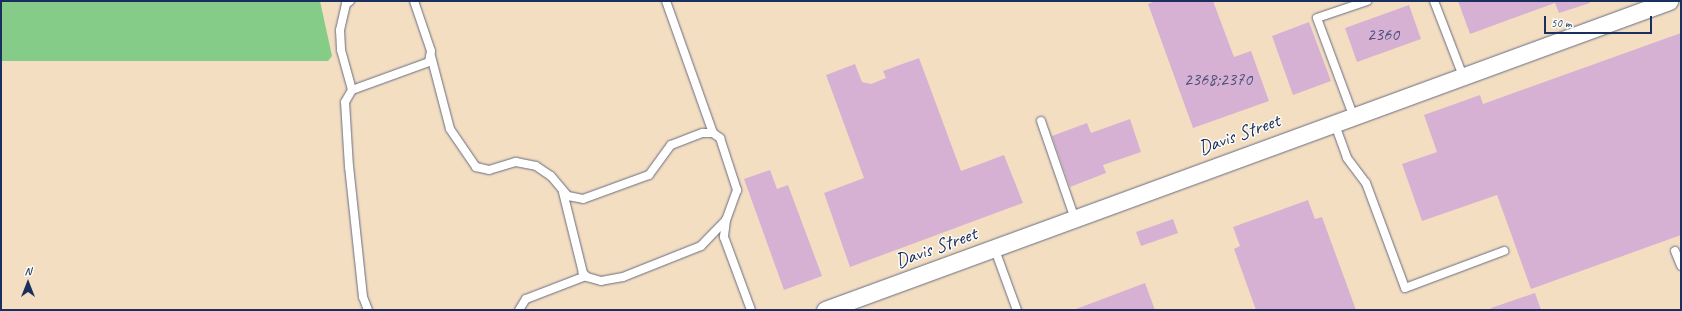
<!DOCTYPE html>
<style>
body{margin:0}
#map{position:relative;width:1682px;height:311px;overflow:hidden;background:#f4dec2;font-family:Caveat,sans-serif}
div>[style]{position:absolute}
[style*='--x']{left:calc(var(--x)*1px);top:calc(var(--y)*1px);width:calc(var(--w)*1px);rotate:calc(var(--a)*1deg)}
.green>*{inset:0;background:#84cc88}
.building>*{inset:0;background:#d6b1d4}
.roads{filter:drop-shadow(0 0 1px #676c81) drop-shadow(0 0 1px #676c81)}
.service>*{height:8px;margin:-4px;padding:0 4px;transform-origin:4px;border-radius:4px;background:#fff}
.minor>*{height:17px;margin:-8.5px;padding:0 8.5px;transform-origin:8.5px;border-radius:8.5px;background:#fff}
span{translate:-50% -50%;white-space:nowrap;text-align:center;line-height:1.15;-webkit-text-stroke:3px #fdfcf7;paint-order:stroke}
.number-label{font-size:18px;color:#4a507c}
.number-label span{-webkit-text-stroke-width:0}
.street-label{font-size:20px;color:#1b2f5e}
.frame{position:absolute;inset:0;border:2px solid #1b2f5e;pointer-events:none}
.north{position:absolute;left:8px;top:263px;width:40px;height:40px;-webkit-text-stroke:3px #fdfcf7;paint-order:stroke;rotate:0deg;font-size:11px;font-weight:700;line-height:16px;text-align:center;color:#1b2f5e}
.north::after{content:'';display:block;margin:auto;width:14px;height:18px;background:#1b2f5e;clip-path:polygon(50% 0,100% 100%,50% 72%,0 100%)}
.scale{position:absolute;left:1544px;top:16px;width:108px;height:18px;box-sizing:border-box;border:2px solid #1b2f5e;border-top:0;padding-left:5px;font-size:12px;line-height:14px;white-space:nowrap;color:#1b2f5e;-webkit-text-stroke:3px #fdfcf7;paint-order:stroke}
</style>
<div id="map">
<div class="green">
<div style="clip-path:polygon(1px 1px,320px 1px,332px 56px,328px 61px,1px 61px)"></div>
</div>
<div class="building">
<div style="clip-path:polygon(1155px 1px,1213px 1px,1234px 57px,1251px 51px,1269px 101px,1193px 128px,1148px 4px)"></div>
<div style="clip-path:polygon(1458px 1px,1589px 1px,1590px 3px,1559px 13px,1555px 3px,1470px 34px)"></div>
<div style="clip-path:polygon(1409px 5px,1421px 39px,1357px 62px,1345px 28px)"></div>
<div style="clip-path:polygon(1309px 22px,1331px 81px,1293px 95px,1272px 36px)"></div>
<div style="clip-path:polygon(1681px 33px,1681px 235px,1531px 289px,1497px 195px,1422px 221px,1402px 164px,1437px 152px,1424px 115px,1480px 95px,1483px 104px)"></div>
<div style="clip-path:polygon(919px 58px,961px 171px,1004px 155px,1023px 203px,850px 267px,824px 193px,864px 178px,826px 75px,855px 64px,862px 82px,871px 84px,886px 78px,883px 71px)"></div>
<div style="clip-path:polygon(1130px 119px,1141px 152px,1103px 165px,1106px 173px,1070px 187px,1052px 136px,1087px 123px,1091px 133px)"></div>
<div style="clip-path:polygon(770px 170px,777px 189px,788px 185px,822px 276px,784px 290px,744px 179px)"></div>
<div style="clip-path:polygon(1308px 200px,1315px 219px,1322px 217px,1356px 310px,1256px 310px,1234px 249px,1240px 246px,1233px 227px)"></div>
<div style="clip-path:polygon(1173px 219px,1178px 233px,1141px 246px,1136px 232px)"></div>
<div style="clip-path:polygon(1145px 283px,1155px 310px,1076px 310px,1076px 309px)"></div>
<div style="clip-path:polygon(1535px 293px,1541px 310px,1491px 310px,1491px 308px)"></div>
</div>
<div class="roads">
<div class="service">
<div style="--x:350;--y:1;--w:5;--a:143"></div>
<div style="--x:346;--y:4;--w:27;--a:103"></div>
<div style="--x:340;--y:30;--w:20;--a:87"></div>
<div style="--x:341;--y:50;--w:41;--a:74.6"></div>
<div style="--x:666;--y:1;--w:140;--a:70.4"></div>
<div style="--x:1434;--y:1;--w:80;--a:68.9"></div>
<div style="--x:431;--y:56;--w:75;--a:75.4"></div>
<div style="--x:450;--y:129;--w:46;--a:55.6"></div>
<div style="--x:476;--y:167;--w:13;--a:13"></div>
<div style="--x:489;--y:170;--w:28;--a:-17"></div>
<div style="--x:516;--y:162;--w:20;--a:11"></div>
<div style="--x:536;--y:166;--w:18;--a:34"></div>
<div style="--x:551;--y:176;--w:26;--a:50"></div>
<div style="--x:568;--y:196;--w:15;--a:11"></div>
<div style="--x:583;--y:199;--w:70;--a:-20"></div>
<div style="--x:649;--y:175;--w:37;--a:-54"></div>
<div style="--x:671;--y:145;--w:34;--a:-21"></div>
<div style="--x:703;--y:133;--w:10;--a:0"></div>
<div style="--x:713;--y:133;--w:9;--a:36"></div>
<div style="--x:720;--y:138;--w:55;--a:71.9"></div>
<div style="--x:737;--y:190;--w:32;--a:110"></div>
<div style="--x:726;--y:220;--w:36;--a:134"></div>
<div style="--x:701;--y:246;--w:84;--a:158.3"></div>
<div style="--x:623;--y:277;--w:22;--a:170"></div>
<div style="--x:601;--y:281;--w:15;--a:-164"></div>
<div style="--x:587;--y:277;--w:6;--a:-135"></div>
<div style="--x:583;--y:273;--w:83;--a:-103.9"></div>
<div style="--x:1353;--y:115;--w:103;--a:-110.4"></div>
<div style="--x:1317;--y:18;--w:53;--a:-18.8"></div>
<div style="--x:1041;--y:121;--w:104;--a:70.9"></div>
<div style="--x:1334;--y:122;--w:38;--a:70"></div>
<div style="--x:1347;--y:158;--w:31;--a:53"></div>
<div style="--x:1366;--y:183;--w:112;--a:69.6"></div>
<div style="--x:1405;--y:288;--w:106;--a:-20.5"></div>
<div style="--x:726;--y:220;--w:17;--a:97"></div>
<div style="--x:724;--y:237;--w:78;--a:69.7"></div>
<div style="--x:995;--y:250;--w:64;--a:69.9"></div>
<div style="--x:1675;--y:251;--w:16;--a:68"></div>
<div style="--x:368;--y:310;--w:14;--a:-111"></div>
<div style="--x:363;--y:297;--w:131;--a:-96.1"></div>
<div style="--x:349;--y:167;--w:65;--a:-93.5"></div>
<div style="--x:345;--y:102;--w:14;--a:-60"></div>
<div style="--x:352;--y:90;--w:82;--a:-20"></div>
<div style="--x:429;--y:62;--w:11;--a:-80"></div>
<div style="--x:431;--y:51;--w:53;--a:-108.8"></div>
<div style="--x:519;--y:310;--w:13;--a:-58"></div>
<div style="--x:526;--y:299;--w:64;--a:-21"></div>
</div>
<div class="minor">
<div style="--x:825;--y:310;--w:899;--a:-20.11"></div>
</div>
</div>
<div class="number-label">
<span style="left:1383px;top:34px">2360</span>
<span style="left:1218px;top:79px">2368;2370</span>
</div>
<div class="street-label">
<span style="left:1239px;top:134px;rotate:-20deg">Davis Street</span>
<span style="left:936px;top:247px;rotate:-20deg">Davis Street</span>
</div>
<div class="frame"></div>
<div class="north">N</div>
<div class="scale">50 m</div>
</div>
